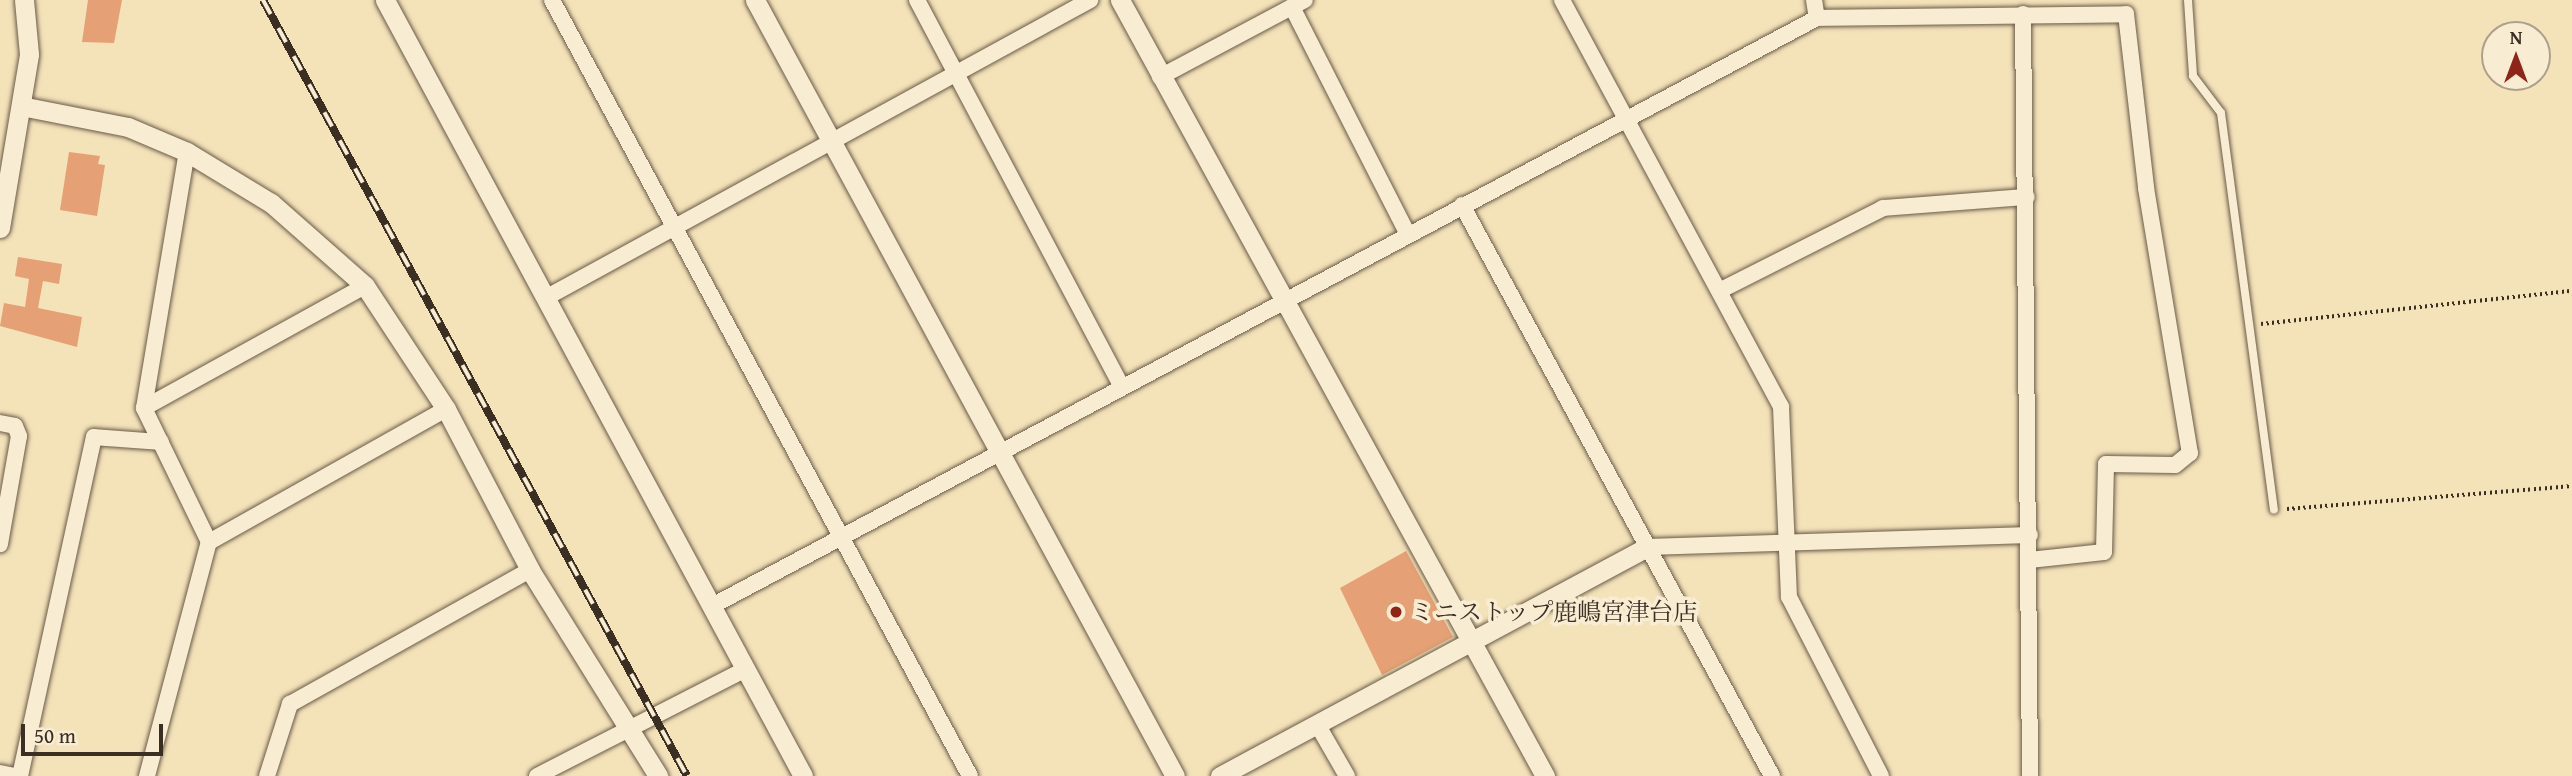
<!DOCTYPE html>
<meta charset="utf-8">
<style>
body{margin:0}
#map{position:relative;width:2572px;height:776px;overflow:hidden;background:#f4e2b9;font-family:"Gentium Book Plus","Noto Serif JP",serif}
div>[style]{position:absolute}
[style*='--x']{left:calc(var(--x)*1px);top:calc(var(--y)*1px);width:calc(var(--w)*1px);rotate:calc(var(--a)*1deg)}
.building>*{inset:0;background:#e5a175}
.path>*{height:3.5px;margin-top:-1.75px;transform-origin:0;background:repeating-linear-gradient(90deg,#3b2e23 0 2px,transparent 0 5.5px)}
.roads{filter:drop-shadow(0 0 2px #695b48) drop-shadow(0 0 2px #695b48)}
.service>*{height:8px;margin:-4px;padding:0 4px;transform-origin:4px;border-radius:4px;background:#f8ecd2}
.minor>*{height:16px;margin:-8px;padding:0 8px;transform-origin:8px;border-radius:8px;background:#f8ecd2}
.tertiary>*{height:19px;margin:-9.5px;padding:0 9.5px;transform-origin:9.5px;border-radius:9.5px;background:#f8ecd2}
.rail>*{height:8px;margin-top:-4px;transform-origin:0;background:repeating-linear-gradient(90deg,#f8ecd2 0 16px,#3b2e23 0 32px);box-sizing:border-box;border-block:2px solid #3b2e23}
.dots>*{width:19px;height:19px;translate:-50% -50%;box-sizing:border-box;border:4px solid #f8ecd2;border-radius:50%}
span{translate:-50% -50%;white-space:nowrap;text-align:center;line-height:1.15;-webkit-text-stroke:7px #f8ecd2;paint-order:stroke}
.poi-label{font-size:24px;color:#3b2e23}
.left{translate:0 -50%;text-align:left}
.north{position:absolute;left:2481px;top:21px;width:70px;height:70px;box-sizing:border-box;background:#f8ecd2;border:2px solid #aca08c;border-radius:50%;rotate:0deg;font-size:19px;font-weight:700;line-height:28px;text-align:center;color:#3b2e23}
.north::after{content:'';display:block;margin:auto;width:24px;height:32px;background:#8f2418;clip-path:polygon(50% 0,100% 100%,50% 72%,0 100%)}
.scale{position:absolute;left:21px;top:724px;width:142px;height:32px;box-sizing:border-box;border:4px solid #3b2e23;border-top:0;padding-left:9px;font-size:21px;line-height:24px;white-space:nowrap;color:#3b2e23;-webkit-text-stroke:5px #f8ecd2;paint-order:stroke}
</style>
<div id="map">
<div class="building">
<div style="clip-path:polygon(88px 0,122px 0,114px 43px,82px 42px)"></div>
<div style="clip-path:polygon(69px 152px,100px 156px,98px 164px,105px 165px,97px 216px,60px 210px)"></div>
<div style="clip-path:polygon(18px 257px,62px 264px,59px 284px,43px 281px,38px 308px,82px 317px,77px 347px,0 326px,4px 303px,25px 307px,29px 279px,15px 276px)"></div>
<div style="clip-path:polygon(1406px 551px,1453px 637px,1382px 675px,1340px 588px)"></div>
</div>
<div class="path">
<div style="--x:2261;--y:324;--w:313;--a:-6.1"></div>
<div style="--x:2287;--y:509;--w:286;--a:-4.6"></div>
</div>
<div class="roads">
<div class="service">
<div style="--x:2188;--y:0;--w:76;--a:86.2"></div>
<div style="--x:2193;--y:76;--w:46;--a:52.9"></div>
<div style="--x:2221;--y:113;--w:400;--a:82.4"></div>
</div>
<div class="minor">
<div style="--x:552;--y:0;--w:881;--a:61.69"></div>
<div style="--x:917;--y:0;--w:437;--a:62.1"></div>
<div style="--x:1562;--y:0;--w:462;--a:61.7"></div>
<div style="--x:1781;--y:407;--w:190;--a:87.6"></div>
<div style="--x:1789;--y:597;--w:201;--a:62.8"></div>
<div style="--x:1814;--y:0;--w:18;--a:81"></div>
<div style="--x:1292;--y:7;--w:254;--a:63"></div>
<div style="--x:2023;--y:14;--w:762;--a:89.47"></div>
<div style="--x:1160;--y:77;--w:164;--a:-28"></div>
<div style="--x:1462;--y:205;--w:650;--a:61.5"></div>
<div style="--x:1721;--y:290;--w:182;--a:-26.8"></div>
<div style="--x:1883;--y:208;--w:144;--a:-4.4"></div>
<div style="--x:549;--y:296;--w:617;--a:-28.68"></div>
<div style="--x:144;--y:408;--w:252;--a:-28.9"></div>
<div style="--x:0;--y:423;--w:15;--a:11"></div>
<div style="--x:15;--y:426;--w:11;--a:68"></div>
<div style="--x:19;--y:436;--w:110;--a:100"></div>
<div style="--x:209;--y:542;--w:272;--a:-29.3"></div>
<div style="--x:1647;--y:547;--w:383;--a:-1.8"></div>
<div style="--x:712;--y:606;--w:1252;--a:-28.02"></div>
<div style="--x:1817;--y:18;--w:309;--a:-0.7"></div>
<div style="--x:2126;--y:14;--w:175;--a:83.4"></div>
<div style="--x:2146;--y:188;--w:269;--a:80.6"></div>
<div style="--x:2190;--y:453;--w:19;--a:141"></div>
<div style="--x:2175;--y:465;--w:69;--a:-179.2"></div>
<div style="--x:2106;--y:464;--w:88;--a:91.3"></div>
<div style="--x:2104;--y:552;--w:75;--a:173.9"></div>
<div style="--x:1317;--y:724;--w:60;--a:60"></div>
<div style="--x:0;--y:773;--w:14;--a:12"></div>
<div style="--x:20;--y:776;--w:347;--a:-77.7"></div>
<div style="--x:94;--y:437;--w:67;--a:4.3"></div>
<div style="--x:147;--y:776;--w:242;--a:-75.2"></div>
<div style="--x:209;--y:542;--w:149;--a:-115.9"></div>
<div style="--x:144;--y:408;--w:260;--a:-80.5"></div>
<div style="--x:267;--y:776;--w:76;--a:-72.3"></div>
<div style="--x:290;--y:704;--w:275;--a:-29.2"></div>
<div style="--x:537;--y:776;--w:235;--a:-27.1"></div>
</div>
<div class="tertiary">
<div style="--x:385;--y:0;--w:881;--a:61.69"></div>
<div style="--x:755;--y:0;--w:882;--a:61.58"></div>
<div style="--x:1120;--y:0;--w:885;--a:61.29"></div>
<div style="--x:21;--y:106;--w:109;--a:11.1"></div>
<div style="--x:128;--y:127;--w:64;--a:23"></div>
<div style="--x:187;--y:152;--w:98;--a:31.3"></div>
<div style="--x:271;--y:203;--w:125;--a:41.4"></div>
<div style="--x:365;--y:286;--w:147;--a:56.6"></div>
<div style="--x:446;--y:409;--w:182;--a:62.4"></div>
<div style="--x:530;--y:570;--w:243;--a:58.1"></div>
<div style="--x:0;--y:228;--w:176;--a:-80.5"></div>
<div style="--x:29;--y:54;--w:54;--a:-95.3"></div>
<div style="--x:1220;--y:776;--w:485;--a:-28.2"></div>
</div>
</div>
<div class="rail">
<div style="--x:263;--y:0;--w:884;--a:61.35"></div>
</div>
<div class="dots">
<div style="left:1396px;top:612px;background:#8f2418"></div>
</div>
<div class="poi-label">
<span class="left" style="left:1410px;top:612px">ミニストップ鹿嶋宮津台店</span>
</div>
<div class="north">N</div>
<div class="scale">50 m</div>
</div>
